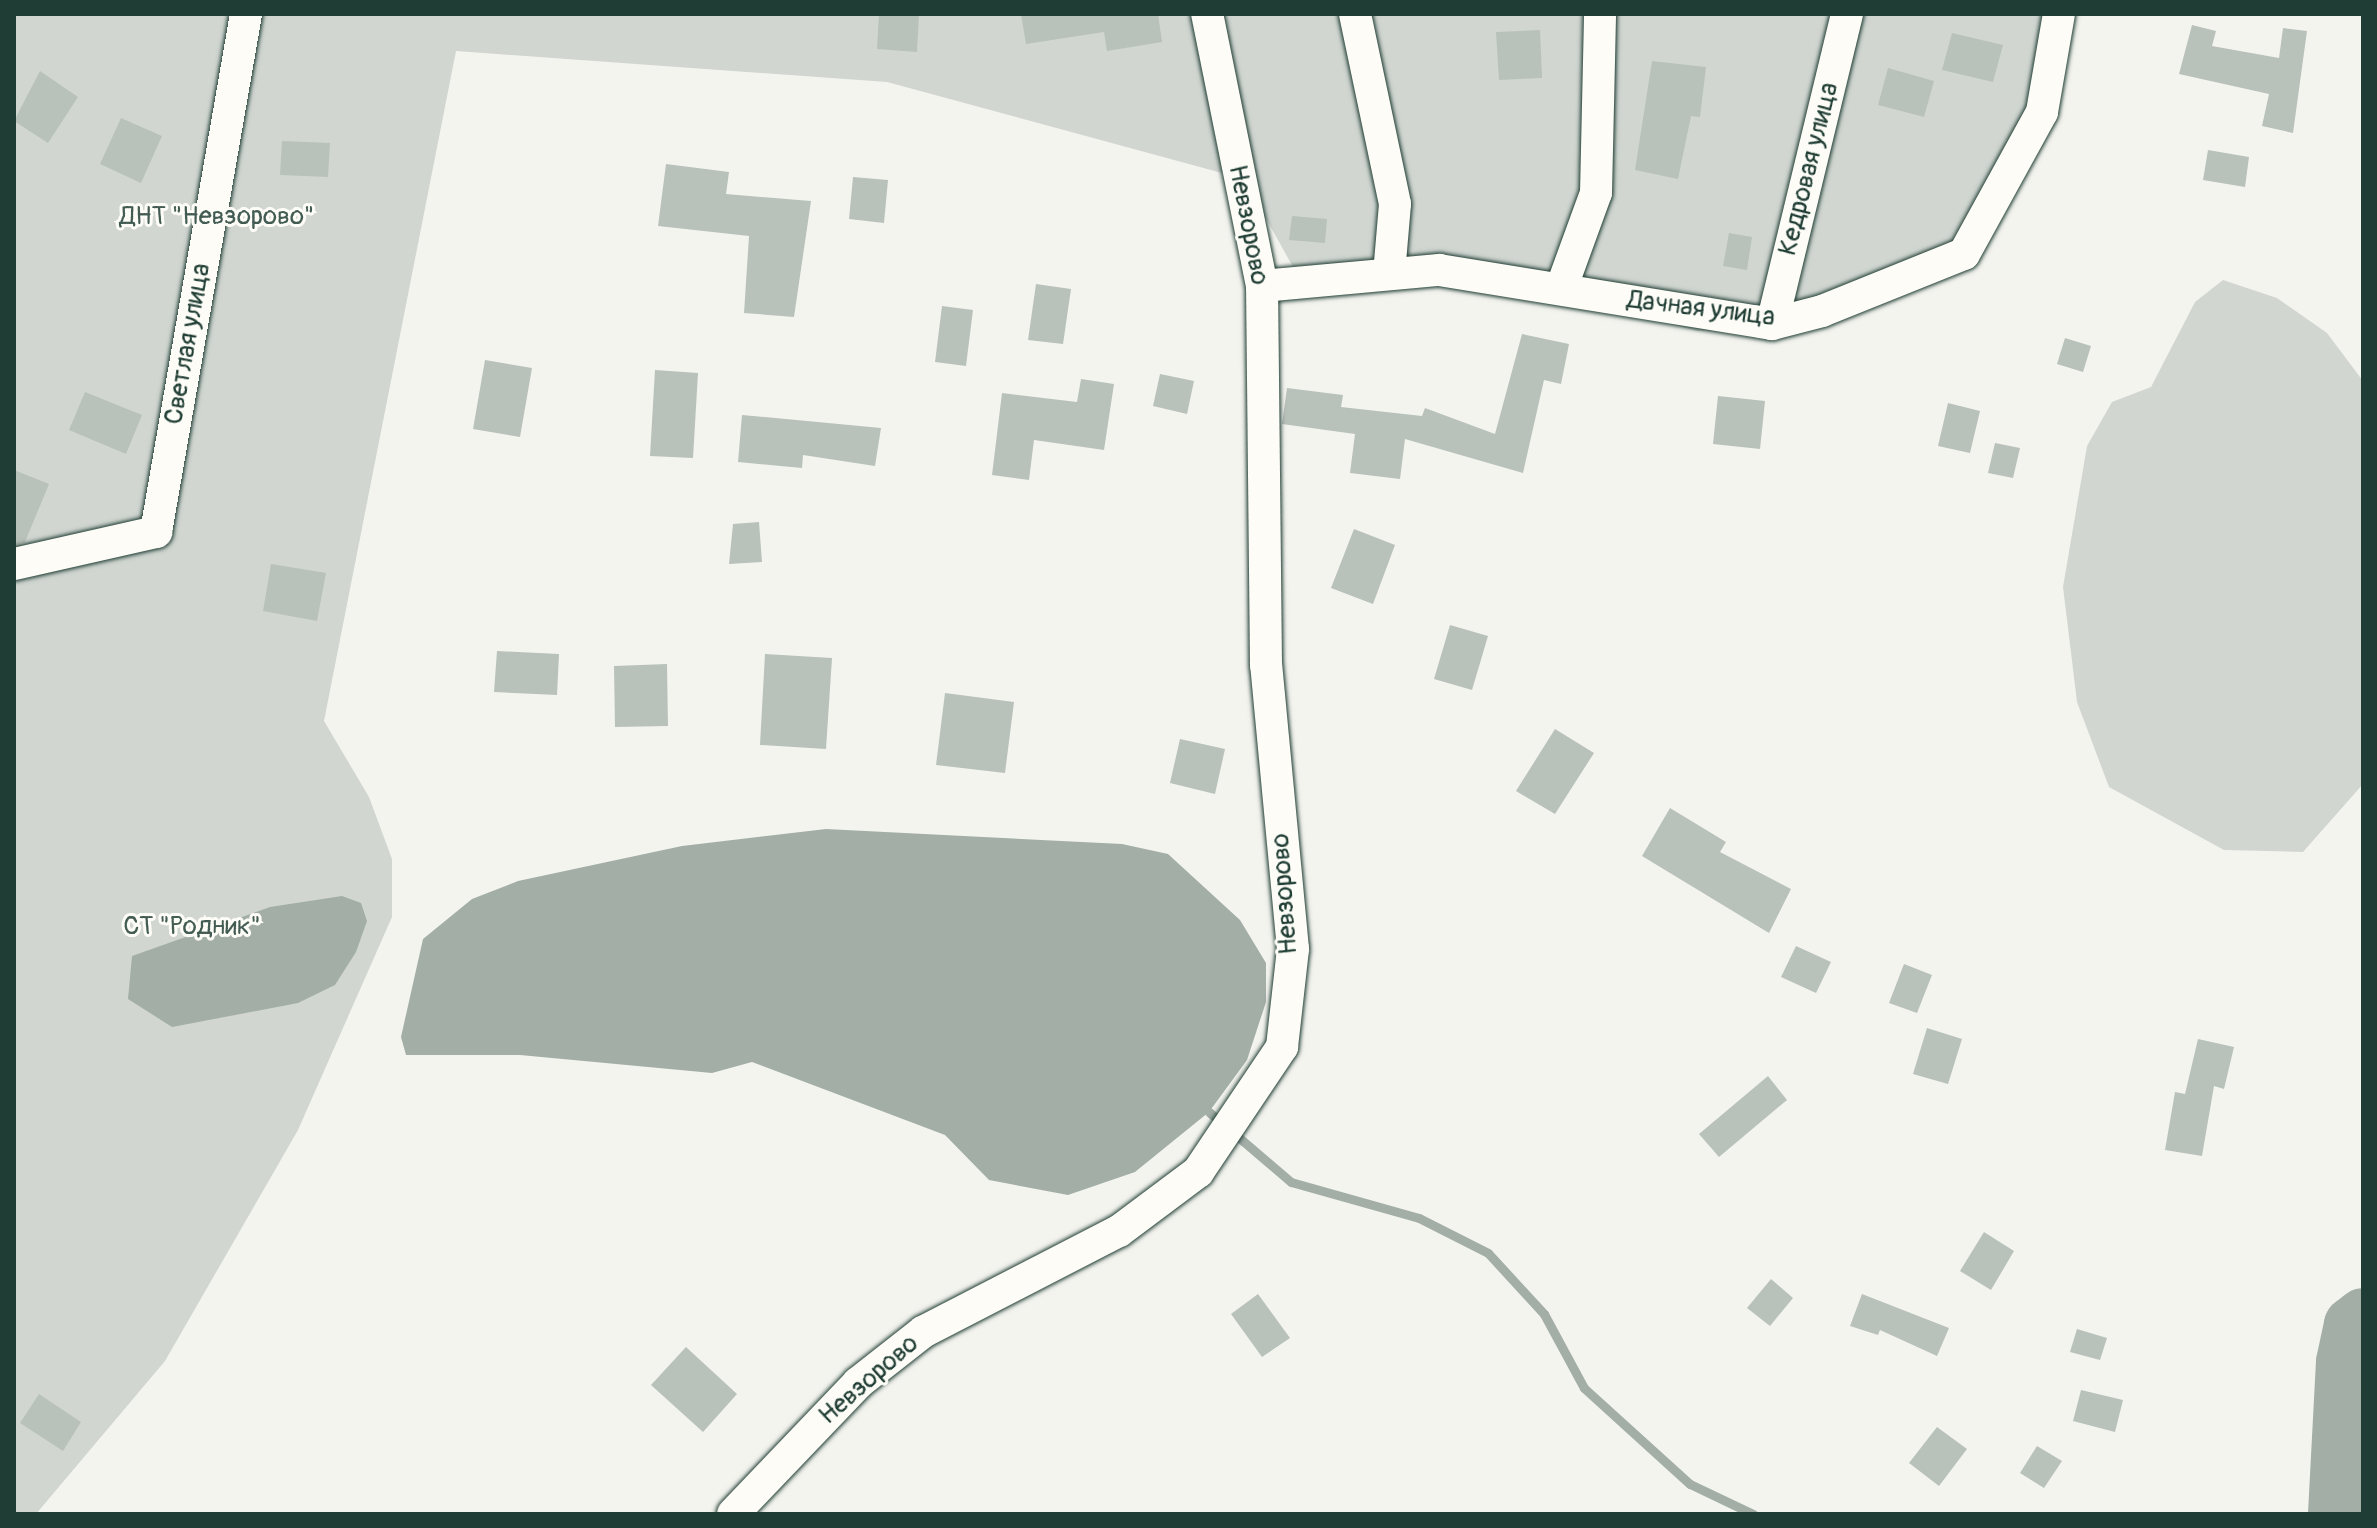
<!DOCTYPE html>
<meta charset="utf-8">
<style>
body{margin:0}
#map{position:relative;width:2377px;height:1528px;overflow:hidden;background:#f4f4ef;font-family:Pangolin,sans-serif}
div>[style]{position:absolute}
[style*='--x']{left:calc(var(--x)*1px);top:calc(var(--y)*1px);width:calc(var(--w)*1px);rotate:calc(var(--a)*1deg)}
.green>*{inset:0;background:#d1d6d1}
.water>*{inset:0;background:#a3aea7}
.stream>*{height:9px;margin:-4.5px;padding:0 4.5px;transform-origin:4.5px;border-radius:4.5px;background:#a3aea7}
.river>*{height:56px;margin:-28px;padding:0 28px;transform-origin:28px;border-radius:28px;background:#a3aea7}
.building>*{inset:0;background:#b9c1bb}
.roads{filter:drop-shadow(0 0 2px #1f3d34) drop-shadow(0 0 2px #1f3d34)}
.street>*{height:32px;margin:-16px;padding:0 16px;transform-origin:16px;border-radius:16px;background:#fdfcf7}
span{translate:-50% -50%;white-space:nowrap;text-align:center;line-height:1.15;-webkit-text-stroke:6px #fdfcf7;paint-order:stroke}
.street-label{font-size:26px;color:#1f3d34}
.park-label{font-size:26px;color:#435c53}
.frame{position:absolute;inset:0;border:16px solid #1f3d34;pointer-events:none}
</style>
<div id="map">
<div class="green">
<div style="clip-path:polygon(14px 14px,2065px 14px,2051px 93px,1941px 269px,1822px 323px,1697px 331px,1469px 265px,1293px 267px,1244px 179px,887px 82px,456px 51px,324px 721px,369px 797px,392px 859px,392px 917px,298px 1130px,165px 1361px,36px 1514px,14px 1514px)"></div>
<div style="clip-path:polygon(2223px 280px,2277px 298px,2327px 333px,2363px 381px,2363px 784px,2303px 852px,2224px 850px,2109px 787px,2077px 702px,2063px 587px,2087px 446px,2112px 402px,2151px 387px,2195px 302px)"></div>
</div>
<div class="water">
<div style="clip-path:polygon(826px 829px,1122px 844px,1168px 854px,1240px 920px,1266px 963px,1266px 1002px,1247px 1060px,1209px 1112px,1135px 1172px,1068px 1195px,989px 1180px,945px 1135px,752px 1062px,712px 1073px,520px 1055px,406px 1055px,401px 1037px,423px 939px,472px 899px,518px 881px,682px 846px)"></div>
<div style="clip-path:polygon(342px 896px,361px 903px,367px 921px,356px 952px,335px 985px,298px 1003px,172px 1027px,128px 999px,132px 956px,270px 907px)"></div>
</div>
<div class="stream">
<div style="--x:1209;--y:1112;--w:108;--a:40.5"></div>
<div style="--x:1291;--y:1182;--w:133;--a:15.7"></div>
<div style="--x:1419;--y:1218;--w:77;--a:26.9"></div>
<div style="--x:1488;--y:1253;--w:83;--a:47.4"></div>
<div style="--x:1544;--y:1314;--w:84;--a:61.6"></div>
<div style="--x:1584;--y:1388;--w:143;--a:42.2"></div>
<div style="--x:1690;--y:1484;--w:70;--a:25.5"></div>
</div>
<div class="river">
<div style="--x:2336;--y:1514;--w:152;--a:-87"></div>
<div style="--x:2344;--y:1362;--w:38;--a:-78"></div>
<div style="--x:2352;--y:1325;--w:14;--a:-39"></div>
</div>
<div class="building">
<div style="clip-path:polygon(879px 14px,919px 14px,917px 52px,877px 49px)"></div>
<div style="clip-path:polygon(1021px 14px,1158px 14px,1162px 42px,1107px 51px,1104px 32px,1026px 44px)"></div>
<div style="clip-path:polygon(2192px 25px,2216px 31px,2212px 46px,2279px 58px,2283px 28px,2307px 31px,2293px 133px,2262px 126px,2269px 94px,2179px 74px)"></div>
<div style="clip-path:polygon(1540px 30px,1542px 78px,1499px 80px,1496px 32px)"></div>
<div style="clip-path:polygon(1952px 33px,2003px 45px,1993px 82px,1942px 70px)"></div>
<div style="clip-path:polygon(1652px 61px,1706px 67px,1700px 117px,1691px 116px,1678px 179px,1635px 170px)"></div>
<div style="clip-path:polygon(1888px 68px,1934px 81px,1924px 117px,1878px 105px)"></div>
<div style="clip-path:polygon(40px 71px,78px 97px,48px 143px,14px 121px)"></div>
<div style="clip-path:polygon(121px 118px,162px 136px,141px 183px,100px 164px)"></div>
<div style="clip-path:polygon(282px 141px,330px 143px,328px 177px,280px 175px)"></div>
<div style="clip-path:polygon(2208px 150px,2249px 157px,2245px 187px,2203px 180px)"></div>
<div style="clip-path:polygon(666px 164px,729px 172px,726px 194px,811px 201px,794px 317px,744px 313px,749px 236px,658px 226px)"></div>
<div style="clip-path:polygon(853px 177px,888px 180px,884px 223px,849px 219px)"></div>
<div style="clip-path:polygon(1292px 216px,1327px 219px,1325px 243px,1289px 240px)"></div>
<div style="clip-path:polygon(1729px 233px,1752px 237px,1747px 270px,1723px 266px)"></div>
<div style="clip-path:polygon(1036px 284px,1071px 289px,1063px 344px,1028px 340px)"></div>
<div style="clip-path:polygon(942px 306px,973px 310px,966px 366px,935px 362px)"></div>
<div style="clip-path:polygon(1522px 334px,1569px 344px,1561px 384px,1544px 380px,1523px 473px,1405px 439px,1400px 479px,1350px 473px,1355px 434px,1282px 424px,1287px 388px,1343px 395px,1341px 407px,1422px 416px,1425px 408px,1495px 434px)"></div>
<div style="clip-path:polygon(2065px 338px,2091px 346px,2083px 372px,2057px 364px)"></div>
<div style="clip-path:polygon(485px 360px,532px 368px,520px 437px,473px 429px)"></div>
<div style="clip-path:polygon(655px 370px,698px 373px,693px 458px,650px 456px)"></div>
<div style="clip-path:polygon(1160px 374px,1194px 381px,1187px 414px,1153px 406px)"></div>
<div style="clip-path:polygon(1081px 379px,1114px 384px,1104px 450px,1034px 440px,1029px 480px,992px 475px,1002px 393px,1077px 402px)"></div>
<div style="clip-path:polygon(85px 392px,142px 415px,126px 454px,69px 430px)"></div>
<div style="clip-path:polygon(1718px 396px,1765px 401px,1760px 449px,1713px 444px)"></div>
<div style="clip-path:polygon(1948px 403px,1980px 411px,1970px 453px,1938px 446px)"></div>
<div style="clip-path:polygon(742px 415px,881px 428px,875px 466px,803px 455px,802px 468px,738px 462px)"></div>
<div style="clip-path:polygon(1995px 443px,2020px 448px,2013px 478px,1988px 473px)"></div>
<div style="clip-path:polygon(14px 470px,49px 484px,25px 542px,14px 545px)"></div>
<div style="clip-path:polygon(759px 522px,762px 562px,729px 564px,733px 524px)"></div>
<div style="clip-path:polygon(1354px 529px,1395px 545px,1373px 604px,1331px 588px)"></div>
<div style="clip-path:polygon(271px 564px,326px 573px,317px 621px,263px 611px)"></div>
<div style="clip-path:polygon(1450px 625px,1488px 636px,1472px 690px,1434px 679px)"></div>
<div style="clip-path:polygon(497px 651px,559px 654px,557px 695px,494px 692px)"></div>
<div style="clip-path:polygon(765px 654px,832px 658px,826px 749px,760px 745px)"></div>
<div style="clip-path:polygon(667px 664px,668px 726px,615px 727px,614px 666px)"></div>
<div style="clip-path:polygon(945px 693px,1014px 702px,1005px 773px,936px 765px)"></div>
<div style="clip-path:polygon(1555px 729px,1594px 753px,1555px 814px,1516px 791px)"></div>
<div style="clip-path:polygon(1180px 739px,1225px 749px,1215px 794px,1170px 783px)"></div>
<div style="clip-path:polygon(1670px 808px,1726px 842px,1720px 852px,1791px 889px,1769px 933px,1642px 856px)"></div>
<div style="clip-path:polygon(1796px 946px,1831px 962px,1816px 993px,1781px 977px)"></div>
<div style="clip-path:polygon(1904px 964px,1932px 975px,1917px 1013px,1889px 1003px)"></div>
<div style="clip-path:polygon(1927px 1028px,1962px 1039px,1948px 1084px,1913px 1074px)"></div>
<div style="clip-path:polygon(2198px 1039px,2234px 1047px,2224px 1089px,2214px 1086px,2202px 1156px,2165px 1150px,2175px 1092px,2185px 1094px)"></div>
<div style="clip-path:polygon(1768px 1076px,1787px 1100px,1719px 1157px,1699px 1134px)"></div>
<div style="clip-path:polygon(1984px 1232px,2014px 1251px,1991px 1290px,1960px 1271px)"></div>
<div style="clip-path:polygon(1771px 1279px,1793px 1298px,1770px 1326px,1747px 1308px)"></div>
<div style="clip-path:polygon(1258px 1294px,1290px 1338px,1262px 1357px,1231px 1314px)"></div>
<div style="clip-path:polygon(1862px 1294px,1949px 1328px,1937px 1356px,1880px 1330px,1878px 1335px,1850px 1326px)"></div>
<div style="clip-path:polygon(2077px 1329px,2107px 1338px,2100px 1360px,2070px 1352px)"></div>
<div style="clip-path:polygon(686px 1347px,737px 1394px,703px 1432px,651px 1385px)"></div>
<div style="clip-path:polygon(2081px 1390px,2123px 1400px,2115px 1432px,2073px 1421px)"></div>
<div style="clip-path:polygon(39px 1394px,81px 1422px,63px 1451px,20px 1423px)"></div>
<div style="clip-path:polygon(1937px 1427px,1967px 1449px,1939px 1486px,1909px 1463px)"></div>
<div style="clip-path:polygon(2037px 1446px,2062px 1461px,2044px 1488px,2020px 1473px)"></div>
</div>
<div class="roads">
<div class="street">
<div style="--x:1355;--y:14;--w:194;--a:78.1"></div>
<div style="--x:1395;--y:204;--w:70;--a:94.9"></div>
<div style="--x:1262;--y:286;--w:178;--a:-5.2"></div>
<div style="--x:1439;--y:270;--w:337;--a:9.2"></div>
<div style="--x:1772;--y:324;--w:52;--a:-14.6"></div>
<div style="--x:1822;--y:311;--w:153;--a:-21.9"></div>
<div style="--x:1964;--y:254;--w:162;--a:-61.2"></div>
<div style="--x:2042;--y:112;--w:99;--a:-80.2"></div>
<div style="--x:1561;--y:289;--w:102;--a:-70"></div>
<div style="--x:1596;--y:193;--w:179;--a:-88.7"></div>
<div style="--x:1772;--y:324;--w:319;--a:-76.4"></div>
<div style="--x:14;--y:564;--w:146;--a:-12.7"></div>
<div style="--x:156;--y:532;--w:526;--a:-80.14"></div>
<div style="--x:733;--y:1514;--w:181;--a:-46.3"></div>
<div style="--x:858;--y:1383;--w:83;--a:-38.1"></div>
<div style="--x:923;--y:1332;--w:220;--a:-27.3"></div>
<div style="--x:1119;--y:1231;--w:99;--a:-36.8"></div>
<div style="--x:1198;--y:1172;--w:151;--a:-56.1"></div>
<div style="--x:1282;--y:1047;--w:99;--a:-83.6"></div>
<div style="--x:1293;--y:949;--w:285;--a:-95.4"></div>
<div style="--x:1266;--y:665;--w:379;--a:-90.6"></div>
<div style="--x:1262;--y:286;--w:278;--a:-101.4"></div>
</div>
</div>
<div class="street-label">
<span style="left:1809px;top:169px;rotate:-76deg">Кедровая улица</span>
<span style="left:1248px;top:225px;rotate:79deg">Невзорово</span>
<span style="left:1701px;top:309px;rotate:7deg">Дачная улица</span>
<span style="left:188px;top:344px;rotate:-80deg">Светлая улица</span>
<span style="left:1285px;top:894px;rotate:-94deg">Невзорово</span>
<span style="left:869px;top:1380px;rotate:-41deg">Невзорово</span>
</div>
<div class="park-label">
<span style="left:217px;top:217px">ДНТ "Невзорово"</span>
<span style="left:192px;top:927px">СТ "Родник"</span>
</div>
<div class="frame"></div>
</div>
